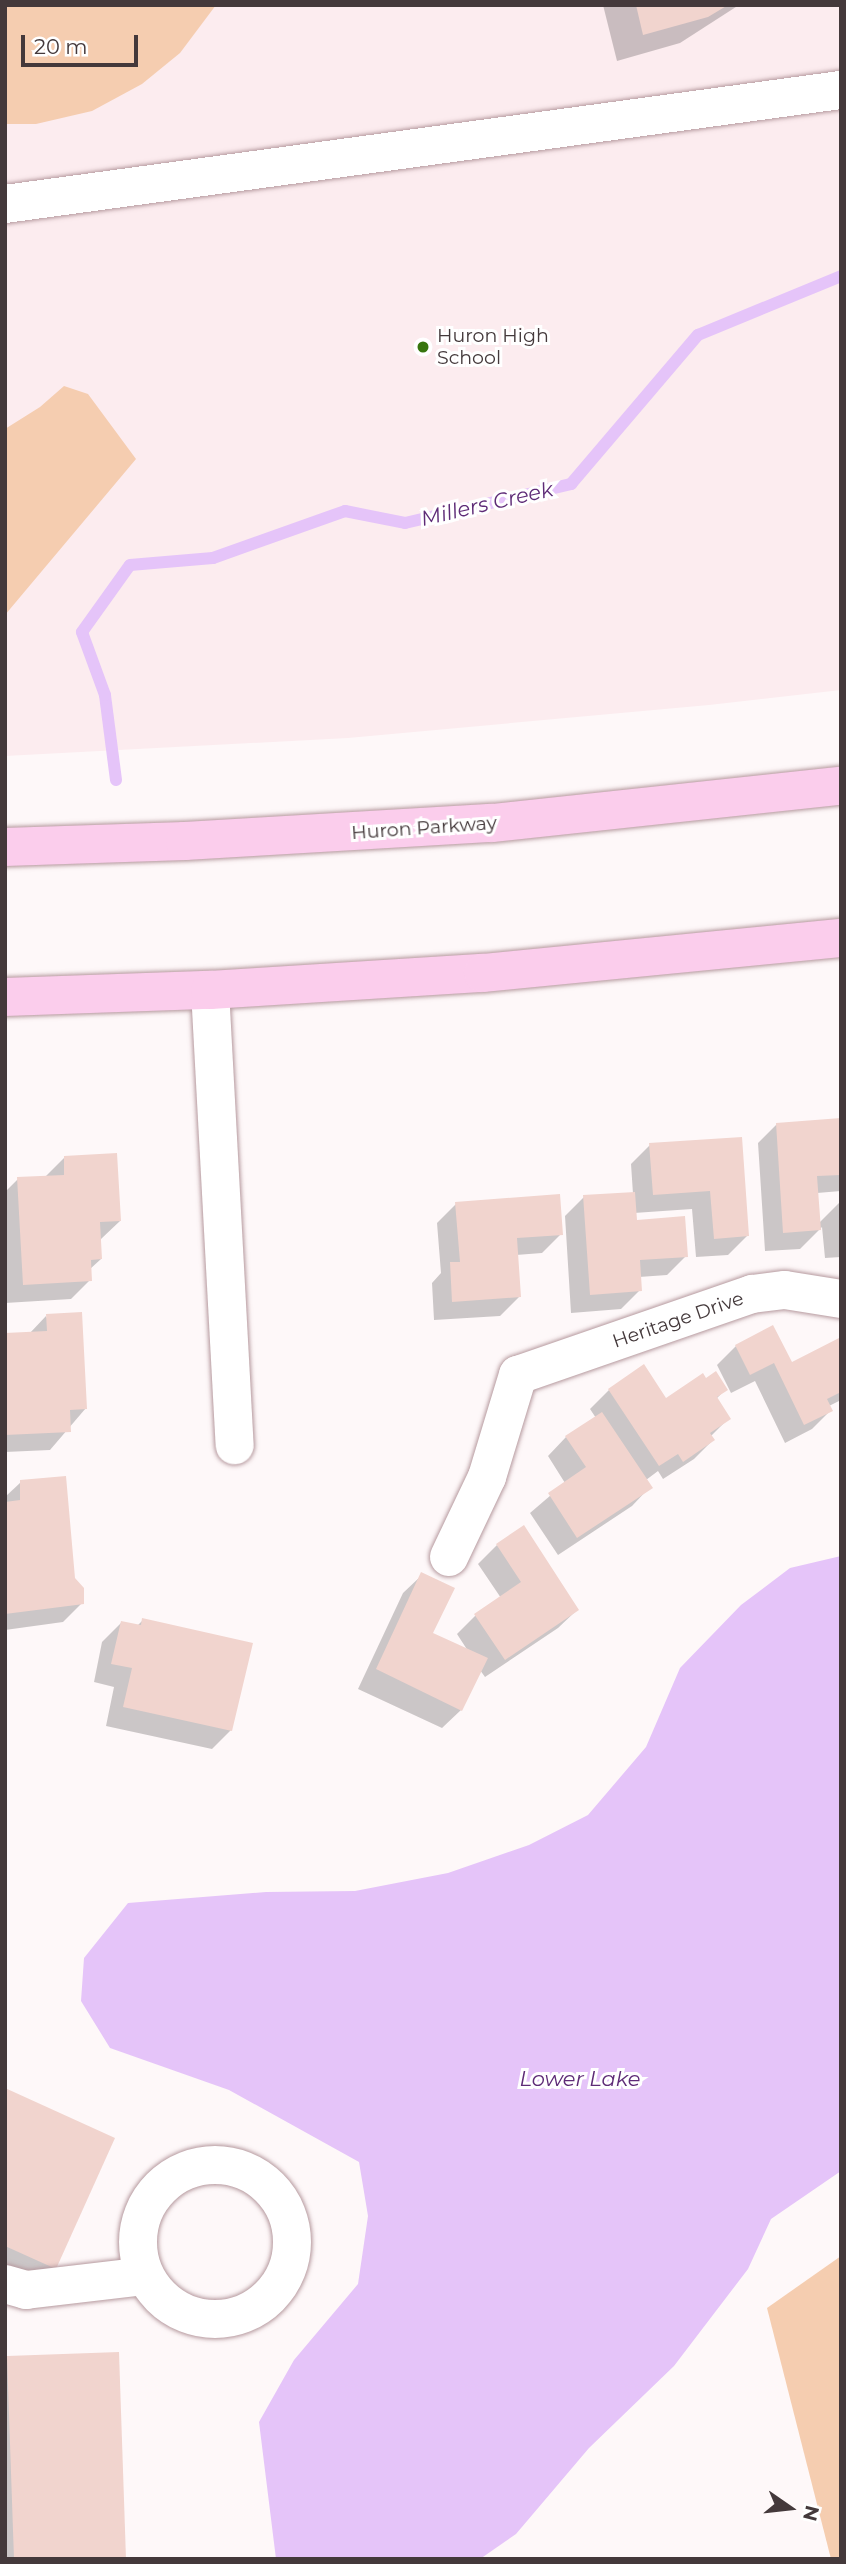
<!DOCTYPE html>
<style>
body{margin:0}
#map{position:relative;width:846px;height:2564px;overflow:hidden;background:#fef8f9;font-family:Montserrat,sans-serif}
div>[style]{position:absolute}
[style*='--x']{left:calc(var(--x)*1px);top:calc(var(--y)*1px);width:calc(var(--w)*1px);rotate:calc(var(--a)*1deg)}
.built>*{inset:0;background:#fcecef}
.green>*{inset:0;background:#f5cdb0}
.water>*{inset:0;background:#e5c4f9}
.shadow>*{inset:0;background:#0003}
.stream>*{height:12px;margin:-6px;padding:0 6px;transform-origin:6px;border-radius:6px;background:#e5c4f9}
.building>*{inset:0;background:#f1d4ce}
.roads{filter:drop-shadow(0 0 2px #b69a9f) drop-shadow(0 0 2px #b69a9f)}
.minor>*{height:38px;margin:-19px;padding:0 19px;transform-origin:19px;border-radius:19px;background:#fff}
.minor>.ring{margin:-19px;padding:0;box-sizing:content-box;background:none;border:38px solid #fff;border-radius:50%}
.major>*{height:38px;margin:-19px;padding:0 19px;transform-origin:19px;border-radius:19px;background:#fbcdec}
.dots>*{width:19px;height:19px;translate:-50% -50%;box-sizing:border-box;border:4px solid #fff;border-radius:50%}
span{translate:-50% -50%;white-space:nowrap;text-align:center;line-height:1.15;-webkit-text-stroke:6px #fff;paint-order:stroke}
.poi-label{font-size:19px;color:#44393b}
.left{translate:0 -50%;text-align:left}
.street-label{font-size:19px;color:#44393b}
.water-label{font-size:21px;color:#5e2b77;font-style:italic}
.frame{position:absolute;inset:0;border:7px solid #44393b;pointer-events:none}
.north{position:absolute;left:755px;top:2473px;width:70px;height:70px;-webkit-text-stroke:5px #fff;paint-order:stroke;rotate:104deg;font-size:19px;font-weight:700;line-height:28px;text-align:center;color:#44393b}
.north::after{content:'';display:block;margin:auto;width:24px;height:32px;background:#44393b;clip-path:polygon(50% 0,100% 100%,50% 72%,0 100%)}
.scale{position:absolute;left:21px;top:35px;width:117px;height:32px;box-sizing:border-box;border:4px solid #44393b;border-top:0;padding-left:9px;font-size:21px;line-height:24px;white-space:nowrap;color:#44393b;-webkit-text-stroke:5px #fff;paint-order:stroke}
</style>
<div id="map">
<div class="built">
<div style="clip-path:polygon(5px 5px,841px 5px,841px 690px,709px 705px,348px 738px,5px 756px)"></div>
</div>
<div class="green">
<div style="clip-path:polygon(5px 5px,216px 5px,180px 53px,142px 84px,92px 111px,36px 124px,5px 124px)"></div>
<div style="clip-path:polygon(64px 386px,88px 394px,136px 459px,5px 615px,5px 429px,40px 407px)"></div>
<div style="clip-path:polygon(841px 2256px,841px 2559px,831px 2559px,767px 2308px)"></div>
</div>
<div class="water">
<div style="clip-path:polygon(841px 1556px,841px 2171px,771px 2219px,748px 2269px,674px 2366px,589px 2448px,516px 2534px,480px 2559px,276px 2559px,259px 2422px,294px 2360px,358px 2284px,368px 2216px,359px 2162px,229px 2090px,110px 2048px,81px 2001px,84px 1958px,128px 1903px,266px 1892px,355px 1891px,448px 1873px,529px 1845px,588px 1815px,646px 1747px,680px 1668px,741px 1605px,790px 1568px)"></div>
</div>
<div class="shadow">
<div style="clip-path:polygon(603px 5px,739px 5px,680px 43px,617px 61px)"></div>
<div style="clip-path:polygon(841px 1120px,841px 1191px,817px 1193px,819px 1223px,841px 1201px,841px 1257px,825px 1258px,822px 1227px,800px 1249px,765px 1251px,758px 1143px,777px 1124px)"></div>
<div style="clip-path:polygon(741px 1138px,747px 1236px,728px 1255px,696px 1257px,692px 1209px,634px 1213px,635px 1222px,686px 1256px,667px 1275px,639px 1277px,640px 1290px,621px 1309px,571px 1313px,565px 1216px,584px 1197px,633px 1194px,631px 1164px,650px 1145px)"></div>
<div style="clip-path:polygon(64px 1158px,120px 1221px,101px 1239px,101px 1259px,89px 1270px,90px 1280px,71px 1299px,5px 1303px,5px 1192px,18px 1179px,45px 1177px)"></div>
<div style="clip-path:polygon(456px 1204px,561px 1234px,542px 1253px,516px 1255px,519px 1297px,500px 1316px,434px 1320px,432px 1283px,441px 1273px,437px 1223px)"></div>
<div style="clip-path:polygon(46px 1316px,86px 1408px,50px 1450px,5px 1452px,5px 1335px,29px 1334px)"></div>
<div style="clip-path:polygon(841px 1339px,841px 1400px,829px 1406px,831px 1410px,812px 1429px,785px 1443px,755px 1381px,731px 1393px,717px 1365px,736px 1346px,791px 1365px)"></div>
<div style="clip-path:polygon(705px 1380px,726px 1389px,716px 1399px,729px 1418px,710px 1437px,713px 1440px,694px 1459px,663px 1479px,658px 1471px,646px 1480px,650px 1487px,632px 1506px,558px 1555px,530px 1513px,565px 1483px,548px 1456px,566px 1437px,596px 1418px,590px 1409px,609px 1390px,665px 1400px)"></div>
<div style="clip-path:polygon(21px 1482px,73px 1579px,82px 1603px,63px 1622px,5px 1630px,5px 1497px)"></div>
<div style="clip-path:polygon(497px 1545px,577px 1610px,558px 1628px,485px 1677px,480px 1670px,461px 1710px,442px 1728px,358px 1689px,403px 1593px,422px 1575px,431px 1634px,468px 1651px,457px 1634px,476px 1615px,501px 1598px,478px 1564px)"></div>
<div style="clip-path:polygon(143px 1620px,231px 1730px,212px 1749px,106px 1726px,114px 1687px,94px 1682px,102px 1642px,121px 1623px,137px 1626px)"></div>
<div style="clip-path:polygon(5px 2090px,54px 2268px,5px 2273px)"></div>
<div style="clip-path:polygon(8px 2358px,124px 2559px,5px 2559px,5px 2360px)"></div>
</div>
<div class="stream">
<div style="--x:116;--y:780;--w:86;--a:-97.4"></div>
<div style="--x:105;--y:695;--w:67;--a:-110.1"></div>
<div style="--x:82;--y:632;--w:82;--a:-54.4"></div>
<div style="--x:130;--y:565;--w:83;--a:-4.8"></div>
<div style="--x:213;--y:558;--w:140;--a:-19.6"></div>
<div style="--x:345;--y:511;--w:61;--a:11.3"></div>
<div style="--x:405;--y:523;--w:171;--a:-13.2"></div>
<div style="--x:571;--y:484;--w:196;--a:-49.6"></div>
<div style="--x:698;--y:335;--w:155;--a:-22.4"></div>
</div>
<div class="building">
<div style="clip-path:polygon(636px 5px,728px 5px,708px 17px,643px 35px)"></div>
<div style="clip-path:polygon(841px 1118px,841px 1175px,817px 1176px,821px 1230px,783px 1233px,776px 1123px)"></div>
<div style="clip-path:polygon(742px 1137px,749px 1236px,714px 1239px,710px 1191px,653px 1195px,649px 1143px)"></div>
<div style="clip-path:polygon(117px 1153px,121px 1221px,100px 1222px,102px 1259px,91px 1260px,92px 1281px,23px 1285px,17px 1177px,64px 1175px,64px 1156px)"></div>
<div style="clip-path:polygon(635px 1192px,637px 1220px,685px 1216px,688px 1257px,640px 1260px,642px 1291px,590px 1295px,583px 1195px)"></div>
<div style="clip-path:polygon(560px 1194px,563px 1235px,517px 1238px,521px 1297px,452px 1302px,450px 1262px,460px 1262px,455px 1202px)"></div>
<div style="clip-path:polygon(82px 1312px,87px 1409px,70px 1410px,71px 1432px,5px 1435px,5px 1333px,47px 1331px,46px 1314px)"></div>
<div style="clip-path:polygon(773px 1325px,792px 1362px,841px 1337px,841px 1392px,827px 1399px,833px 1411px,804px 1425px,774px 1363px,750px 1375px,735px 1345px)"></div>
<div style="clip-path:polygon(644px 1364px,666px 1398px,703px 1373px,706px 1378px,716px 1371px,728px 1390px,717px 1397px,731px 1419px,710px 1433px,715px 1440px,683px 1462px,678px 1454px,659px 1466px,608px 1389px)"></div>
<div style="clip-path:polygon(602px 1412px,653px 1488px,577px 1538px,548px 1493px,586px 1467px,565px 1436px)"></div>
<div style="clip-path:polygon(66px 1476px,75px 1578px,84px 1588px,84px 1604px,5px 1614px,5px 1502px,20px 1500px,20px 1480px)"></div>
<div style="clip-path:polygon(524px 1525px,579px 1610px,505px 1660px,474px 1614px,521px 1582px,496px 1544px)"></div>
<div style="clip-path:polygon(421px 1572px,455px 1588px,433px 1633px,488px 1658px,462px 1711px,376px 1669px)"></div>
<div style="clip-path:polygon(142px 1618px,253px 1643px,232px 1731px,123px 1707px,132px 1668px,111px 1664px,121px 1621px,141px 1625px)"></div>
<div style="clip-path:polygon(5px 2088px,115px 2138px,56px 2269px,5px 2246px)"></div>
<div style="clip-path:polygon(119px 2352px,126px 2559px,14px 2559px,7px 2356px)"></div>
</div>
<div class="roads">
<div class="minor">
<div style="--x:5;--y:204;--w:844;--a:-7.77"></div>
<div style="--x:210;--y:990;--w:456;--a:86.9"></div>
<div style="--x:449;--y:1557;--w:89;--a:-64.6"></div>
<div style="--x:487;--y:1477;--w:107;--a:-73.1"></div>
<div style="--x:518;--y:1375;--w:248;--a:-19.1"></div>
<div style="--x:752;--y:1294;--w:33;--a:-7"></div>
<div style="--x:785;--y:1290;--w:57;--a:9.1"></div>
<div class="ring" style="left:138px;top:2165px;width:116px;height:116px"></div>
<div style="--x:5;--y:2284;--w:22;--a:16"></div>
<div style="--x:26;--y:2290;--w:120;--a:-6.7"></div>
</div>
<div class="major">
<div style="--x:5;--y:847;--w:180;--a:-1.9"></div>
<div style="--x:185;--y:841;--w:308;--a:-3.4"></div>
<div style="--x:492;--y:823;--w:351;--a:-6.1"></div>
<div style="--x:5;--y:997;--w:205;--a:-2"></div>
<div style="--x:210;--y:990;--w:274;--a:-3.6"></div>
<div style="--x:483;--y:973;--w:360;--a:-5.6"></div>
</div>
</div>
<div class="dots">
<div style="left:423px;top:347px;background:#37750e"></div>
</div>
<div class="poi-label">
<span class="left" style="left:437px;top:347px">Huron High<br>School</span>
</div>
<div class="street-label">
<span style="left:424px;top:828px;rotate:-4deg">Huron Parkway</span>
<span style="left:678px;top:1320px;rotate:-19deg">Heritage Drive</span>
</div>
<div class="water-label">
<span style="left:487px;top:504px;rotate:-13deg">Millers Creek</span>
<span style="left:580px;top:2079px">Lower Lake</span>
</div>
<div class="frame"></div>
<div class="north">N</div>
<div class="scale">20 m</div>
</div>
